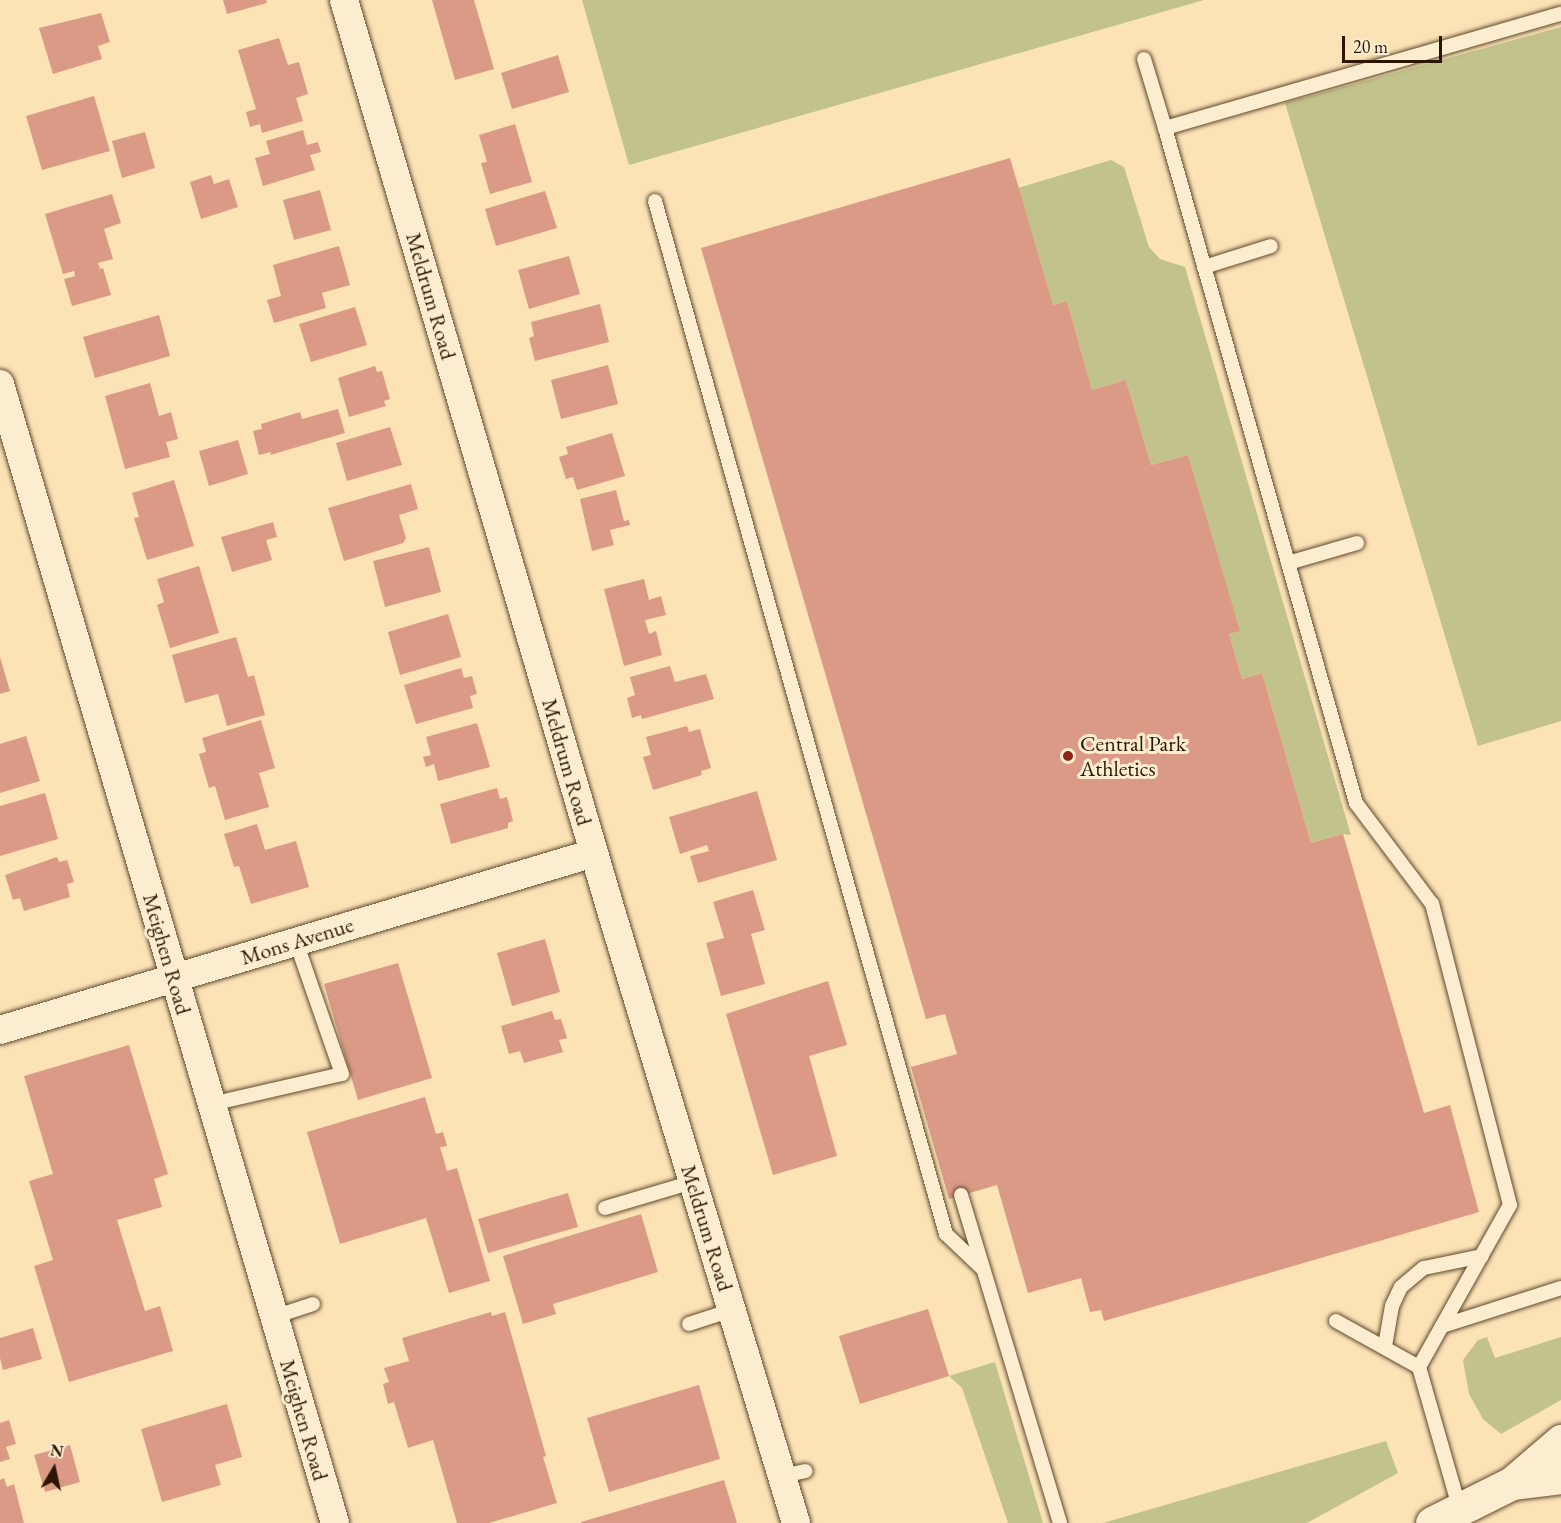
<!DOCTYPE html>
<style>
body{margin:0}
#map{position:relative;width:1561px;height:1523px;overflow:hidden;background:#fce3b6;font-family:"EB Garamond",serif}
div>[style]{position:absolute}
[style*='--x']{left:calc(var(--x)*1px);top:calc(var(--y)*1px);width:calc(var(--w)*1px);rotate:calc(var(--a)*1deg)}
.green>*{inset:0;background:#c2c38c}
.building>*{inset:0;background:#db9a86}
.roads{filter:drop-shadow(0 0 2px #60492f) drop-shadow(0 0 2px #60492f)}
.service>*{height:14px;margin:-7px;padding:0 7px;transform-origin:7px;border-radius:7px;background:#fdedd0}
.minor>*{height:28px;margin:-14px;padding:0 14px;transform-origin:14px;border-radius:14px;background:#fdedd0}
.tertiary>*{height:33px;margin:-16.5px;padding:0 16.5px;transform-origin:16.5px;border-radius:16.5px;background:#fdedd0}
.dots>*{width:16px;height:16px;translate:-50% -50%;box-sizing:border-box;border:3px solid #fdedd0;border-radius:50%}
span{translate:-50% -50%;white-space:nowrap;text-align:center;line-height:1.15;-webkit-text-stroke:6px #fdedd0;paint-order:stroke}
.street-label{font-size:22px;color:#2c1602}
.poi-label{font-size:22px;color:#2c1602}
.left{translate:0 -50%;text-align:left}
.north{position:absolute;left:24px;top:1439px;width:60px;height:60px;-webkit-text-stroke:4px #fdedd0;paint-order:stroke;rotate:9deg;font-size:16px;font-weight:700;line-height:24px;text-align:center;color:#2c1602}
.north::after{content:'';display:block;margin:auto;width:21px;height:27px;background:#2c1602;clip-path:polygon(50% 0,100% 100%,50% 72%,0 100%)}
.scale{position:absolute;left:1342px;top:36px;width:100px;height:27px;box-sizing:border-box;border:3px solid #2c1602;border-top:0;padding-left:8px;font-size:18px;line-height:21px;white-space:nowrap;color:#2c1602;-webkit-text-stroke:4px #fdedd0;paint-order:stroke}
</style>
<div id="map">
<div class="green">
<div style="clip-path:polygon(582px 0,1204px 0,629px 165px)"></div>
<div style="clip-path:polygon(1561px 27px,1561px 721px,1478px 746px,1285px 103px)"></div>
<div style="clip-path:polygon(1111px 160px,1124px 167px,1149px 247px,1160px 259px,1185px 267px,1351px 835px,1343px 834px,1311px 843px,1262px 673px,1242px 679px,1229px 634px,1239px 631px,1188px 455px,1151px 465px,1126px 380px,1092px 390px,1067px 301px,1053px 305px,1018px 188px)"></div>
<div style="clip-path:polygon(1487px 1337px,1495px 1358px,1561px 1337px,1561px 1400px,1501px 1434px,1483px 1419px,1469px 1394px,1463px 1360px,1478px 1340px)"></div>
<div style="clip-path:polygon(995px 1362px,1043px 1523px,1008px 1523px,962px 1388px,949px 1376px)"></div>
<div style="clip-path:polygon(1386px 1441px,1398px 1473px,1307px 1523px,1103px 1523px)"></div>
</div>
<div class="building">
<div style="clip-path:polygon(223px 0,266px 0,267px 3px,227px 14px)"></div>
<div style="clip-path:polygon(432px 0,474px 0,494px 69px,455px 80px)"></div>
<div style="clip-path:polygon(101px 13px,110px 42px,98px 46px,102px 59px,53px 74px,39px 28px)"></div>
<div style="clip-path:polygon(279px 38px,288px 65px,299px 62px,308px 94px,296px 98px,303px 121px,262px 133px,260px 124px,250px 127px,246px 112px,256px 109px,238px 50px)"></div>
<div style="clip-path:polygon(558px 55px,569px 92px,512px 109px,501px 73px)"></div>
<div style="clip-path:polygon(94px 96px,110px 151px,42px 170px,26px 116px)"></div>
<div style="clip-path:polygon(515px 124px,532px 182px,490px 194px,481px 163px,487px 162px,479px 135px)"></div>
<div style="clip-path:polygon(303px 130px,307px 145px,318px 142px,321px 152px,310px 155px,315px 170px,263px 186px,255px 158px,270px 154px,266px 141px)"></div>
<div style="clip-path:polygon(145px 132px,155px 168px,122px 178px,112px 141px)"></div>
<div style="clip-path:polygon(1010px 158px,1053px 305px,1067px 301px,1092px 390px,1126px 380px,1151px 465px,1188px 455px,1240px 631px,1229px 634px,1242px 679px,1262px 673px,1311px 843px,1343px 834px,1424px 1113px,1450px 1105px,1479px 1212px,1104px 1321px,1101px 1310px,1090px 1312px,1081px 1278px,1028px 1293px,997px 1185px,949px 1199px,911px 1067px,957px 1054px,945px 1014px,926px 1019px,701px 248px)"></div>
<div style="clip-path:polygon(211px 175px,214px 184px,229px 179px,238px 207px,201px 219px,190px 182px)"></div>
<div style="clip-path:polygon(320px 190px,331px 230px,294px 240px,283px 200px)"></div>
<div style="clip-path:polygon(545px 191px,557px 228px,496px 246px,485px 209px)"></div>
<div style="clip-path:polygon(112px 194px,121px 223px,104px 229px,113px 259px,98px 263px,100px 269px,103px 268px,111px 295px,72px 306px,64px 279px,75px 276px,74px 271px,63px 274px,45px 214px)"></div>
<div style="clip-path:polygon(339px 246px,350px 285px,322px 293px,326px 308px,274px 323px,267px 300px,281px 296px,273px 265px)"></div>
<div style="clip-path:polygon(569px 256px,580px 294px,529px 309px,518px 270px)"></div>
<div style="clip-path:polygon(600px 304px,609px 342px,535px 361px,529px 338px,534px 336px,531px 322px)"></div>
<div style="clip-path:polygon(355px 307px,367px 345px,311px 362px,299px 324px)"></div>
<div style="clip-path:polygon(159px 315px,170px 356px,95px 378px,83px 337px)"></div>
<div style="clip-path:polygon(608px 365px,618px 404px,561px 419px,551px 380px)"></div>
<div style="clip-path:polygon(375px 366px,377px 372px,382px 371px,390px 399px,384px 401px,386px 406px,349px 417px,338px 378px)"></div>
<div style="clip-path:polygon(150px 383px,159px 416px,171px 412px,178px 439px,166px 442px,170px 457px,125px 469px,105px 396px)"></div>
<div style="clip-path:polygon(338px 409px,345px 433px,270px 455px,271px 452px,259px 455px,253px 431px,262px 429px,261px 424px,300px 412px,302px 419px)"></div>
<div style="clip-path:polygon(390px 427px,402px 465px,347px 481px,336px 443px)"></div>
<div style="clip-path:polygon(612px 433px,625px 476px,577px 490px,573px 477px,566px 479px,559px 457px,568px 454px,566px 447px)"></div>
<div style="clip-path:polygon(238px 440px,248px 474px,209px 486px,199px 451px)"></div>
<div style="clip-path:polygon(174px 480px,194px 546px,147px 560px,134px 518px,139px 517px,132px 493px)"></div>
<div style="clip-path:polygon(411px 484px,418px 509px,399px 515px,406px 538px,403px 543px,344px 561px,328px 508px)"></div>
<div style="clip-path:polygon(616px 490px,624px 521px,629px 520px,630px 525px,610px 530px,614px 545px,592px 551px,580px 499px)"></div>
<div style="clip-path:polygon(273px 522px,277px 537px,266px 540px,272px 560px,232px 572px,221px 537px)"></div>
<div style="clip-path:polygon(429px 547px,441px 592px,385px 607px,373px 561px)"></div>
<div style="clip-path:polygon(199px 566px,219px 633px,170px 648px,157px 605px,164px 602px,157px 579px)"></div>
<div style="clip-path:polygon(644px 579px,649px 600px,661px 596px,666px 615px,645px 620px,649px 634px,656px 631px,662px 655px,624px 666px,604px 589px)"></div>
<div style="clip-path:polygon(448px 614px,461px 657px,400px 675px,388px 632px)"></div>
<div style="clip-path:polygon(236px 637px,248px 677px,254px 675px,265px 715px,227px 726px,218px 694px,185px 703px,172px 655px)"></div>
<div style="clip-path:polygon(0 657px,10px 691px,0 694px)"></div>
<div style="clip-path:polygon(670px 666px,675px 682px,706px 674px,714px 699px,642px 719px,641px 715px,632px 718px,627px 698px,635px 695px,630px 677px)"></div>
<div style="clip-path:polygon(461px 668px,464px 678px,472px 676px,477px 694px,470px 696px,473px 708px,416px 724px,404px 685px)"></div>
<div style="clip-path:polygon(261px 720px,275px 768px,259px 773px,269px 807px,225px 820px,215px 786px,209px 788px,199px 754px,206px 752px,202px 738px)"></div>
<div style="clip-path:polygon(477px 723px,490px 767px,438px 781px,434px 764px,426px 767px,423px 757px,431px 755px,426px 737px)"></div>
<div style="clip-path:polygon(687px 726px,689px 732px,700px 729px,711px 768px,701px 771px,702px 775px,653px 790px,643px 757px,651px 755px,646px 737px)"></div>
<div style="clip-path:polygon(26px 736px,40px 781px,0 793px,0 744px)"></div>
<div style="clip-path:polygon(497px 788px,500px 799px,507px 797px,513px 821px,508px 823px,508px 828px,451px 844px,440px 804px)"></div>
<div style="clip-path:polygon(757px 791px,777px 860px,698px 883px,690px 856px,709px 851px,707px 845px,680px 854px,669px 817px)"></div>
<div style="clip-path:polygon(45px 793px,58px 839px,0 856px,0 806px)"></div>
<div style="clip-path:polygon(257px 824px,265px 850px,296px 841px,309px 887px,251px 904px,239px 866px,234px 867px,224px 834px)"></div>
<div style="clip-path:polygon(57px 857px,59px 862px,67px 860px,74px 882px,67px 884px,70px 897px,24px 911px,20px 898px,13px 900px,5px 875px)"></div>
<div style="clip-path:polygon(753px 890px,765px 930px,751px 934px,765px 984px,721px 996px,706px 943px,724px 938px,713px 902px)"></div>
<div style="clip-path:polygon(545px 939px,560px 992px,512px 1006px,497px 953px)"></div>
<div style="clip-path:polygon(398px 963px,432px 1078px,358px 1100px,324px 984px)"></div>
<div style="clip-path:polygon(828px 981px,847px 1045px,809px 1056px,837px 1156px,773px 1175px,726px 1014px)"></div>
<div style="clip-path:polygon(552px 1011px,555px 1020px,561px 1019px,567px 1038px,559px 1040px,563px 1052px,524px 1063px,520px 1051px,509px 1054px,501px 1026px)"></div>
<div style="clip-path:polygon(129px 1045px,168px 1174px,154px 1179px,162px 1207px,117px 1220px,145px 1311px,160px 1306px,173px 1351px,69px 1382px,34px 1266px,53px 1260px,29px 1181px,53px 1174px,24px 1076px)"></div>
<div style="clip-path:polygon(425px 1097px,436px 1134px,443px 1132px,447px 1146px,440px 1147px,447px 1171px,457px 1168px,490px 1281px,449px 1293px,426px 1218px,340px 1244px,307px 1132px)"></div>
<div style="clip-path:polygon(568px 1193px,578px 1227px,488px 1253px,478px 1219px)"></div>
<div style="clip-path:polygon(641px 1214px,658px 1272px,553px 1304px,556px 1314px,523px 1324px,503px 1256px)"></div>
<div style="clip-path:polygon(928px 1309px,949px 1376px,860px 1404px,839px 1336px)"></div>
<div style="clip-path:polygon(491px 1312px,492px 1316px,505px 1312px,546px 1456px,543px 1457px,557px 1503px,489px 1523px,457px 1523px,433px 1440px,408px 1448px,394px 1402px,388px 1404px,383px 1384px,389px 1382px,384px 1368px,409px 1361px,402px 1338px)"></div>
<div style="clip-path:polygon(33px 1328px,42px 1359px,3px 1370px,0 1358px,0 1338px)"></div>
<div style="clip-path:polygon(699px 1385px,720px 1459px,609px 1492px,587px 1418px)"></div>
<div style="clip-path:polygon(227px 1404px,242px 1457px,215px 1465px,221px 1485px,162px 1502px,141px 1429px)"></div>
<div style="clip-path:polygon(9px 1420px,16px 1444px,6px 1447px,10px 1459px,0 1462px,0 1423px)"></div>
<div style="clip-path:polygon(70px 1445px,80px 1482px,45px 1492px,34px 1455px)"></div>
<div style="clip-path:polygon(4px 1478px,7px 1487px,14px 1484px,24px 1523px,0 1523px,0 1480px)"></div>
<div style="clip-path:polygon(724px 1480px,737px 1523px,581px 1523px,581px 1522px)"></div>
</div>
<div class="roads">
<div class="service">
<div style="--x:1144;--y:59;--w:72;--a:73.1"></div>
<div style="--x:655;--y:201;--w:1073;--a:74.27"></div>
<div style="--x:946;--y:1234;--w:51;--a:43.4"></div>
<div style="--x:1204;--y:267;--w:70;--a:-17.4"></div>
<div style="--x:1288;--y:563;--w:72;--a:-16.2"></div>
<div style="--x:211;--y:1104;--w:134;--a:-12.9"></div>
<div style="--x:342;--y:1074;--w:140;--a:-109.2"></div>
<div style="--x:961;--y:1195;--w:343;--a:73.2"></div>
<div style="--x:605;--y:1208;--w:92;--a:-16.5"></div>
<div style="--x:274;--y:1317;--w:41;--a:-18.4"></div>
<div style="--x:1336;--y:1321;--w:95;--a:29"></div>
<div style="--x:689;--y:1324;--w:45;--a:-18"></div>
<div style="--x:1442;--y:1326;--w:125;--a:-17.7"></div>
<div style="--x:1385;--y:1346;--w:41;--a:-80.1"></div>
<div style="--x:1392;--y:1306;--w:21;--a:-65"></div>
<div style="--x:1401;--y:1287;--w:30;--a:-40"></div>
<div style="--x:1424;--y:1268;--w:59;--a:-11.7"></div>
<div style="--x:782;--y:1476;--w:24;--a:-12"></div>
<div style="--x:1460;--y:1510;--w:149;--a:-106"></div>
<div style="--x:1419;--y:1367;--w:186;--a:-60.7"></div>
<div style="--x:1510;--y:1205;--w:311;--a:-104.5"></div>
<div style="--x:1432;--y:904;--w:126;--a:-127"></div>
<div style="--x:1356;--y:803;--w:702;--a:-105.8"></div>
<div style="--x:1165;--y:128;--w:412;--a:-16.1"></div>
</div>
<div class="minor">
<div style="--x:344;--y:0;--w:942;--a:73.66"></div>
<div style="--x:609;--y:904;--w:647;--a:73.19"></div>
<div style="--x:0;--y:384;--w:1187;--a:73.61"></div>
<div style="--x:0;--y:1030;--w:620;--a:-16.59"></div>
</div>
<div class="tertiary">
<div style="--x:1512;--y:1483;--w:49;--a:-7"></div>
<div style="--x:1432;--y:1523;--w:89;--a:-26.6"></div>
<div style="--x:1512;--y:1483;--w:65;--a:-40.6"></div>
</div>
</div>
<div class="dots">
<div style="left:1068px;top:756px;background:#8f2418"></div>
</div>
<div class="street-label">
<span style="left:431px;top:296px;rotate:74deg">Meldrum Road</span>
<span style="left:567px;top:762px;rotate:74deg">Meldrum Road</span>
<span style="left:297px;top:941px;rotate:-17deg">Mons Avenue</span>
<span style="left:167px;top:954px;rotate:74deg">Meighen Road</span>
<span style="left:707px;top:1228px;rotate:73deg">Meldrum Road</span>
<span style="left:304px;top:1420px;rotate:74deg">Meighen Road</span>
</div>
<div class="poi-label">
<span class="left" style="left:1080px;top:756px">Central Park<br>Athletics</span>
</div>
<div class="north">N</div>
<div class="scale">20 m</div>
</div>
